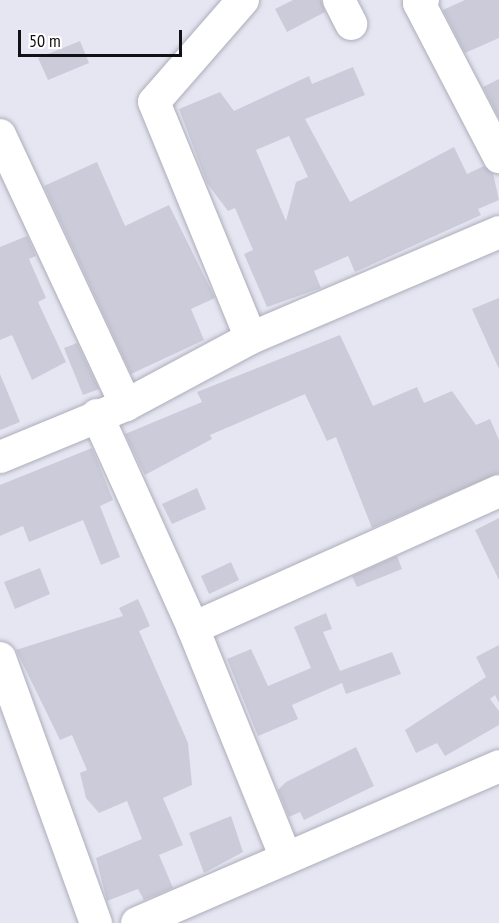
<!DOCTYPE html>
<style>
body{margin:0}
#map{position:relative;width:499px;height:923px;overflow:hidden;background:#e6e6f3;font-family:"PT Sans Narrow",sans-serif}
div>[style]{position:absolute}
[style*='--x']{left:calc(var(--x)*1px);top:calc(var(--y)*1px);width:calc(var(--w)*1px);rotate:calc(var(--a)*1deg)}
.building>*{inset:0;background:#cccbd9}
.roads{filter:drop-shadow(0 0 2px #adadba) drop-shadow(0 0 2px #adadba)}
.minor>*{height:32px;margin:-16px;padding:0 16px;transform-origin:16px;border-radius:16px;background:#fff}
span{translate:-50% -50%;white-space:nowrap;text-align:center;line-height:1.15;-webkit-text-stroke:4.5px #fff;paint-order:stroke}
.scale{position:absolute;left:18px;top:30px;width:164px;height:27px;box-sizing:border-box;border:3px solid #121216;border-top:0;padding-left:8px;font-size:18px;line-height:21px;white-space:nowrap;color:#121216;-webkit-text-stroke:4px #fff;paint-order:stroke}
</style>
<div id="map">
<div class="building">
<div style="clip-path:polygon(293px 0,321px 0,325px 12px,287px 32px,275px 9px)"></div>
<div style="clip-path:polygon(465px 0,499px 0,499px 38px,465px 53px,443px 10px)"></div>
<div style="clip-path:polygon(80px 41px,89px 63px,48px 80px,38px 58px)"></div>
<div style="clip-path:polygon(evenodd,353px 67px,365px 95px,305px 119px,350px 202px,454px 147px,467px 174px,484px 166px,493px 173px,499px 200px,478px 209px,481px 215px,355px 272px,348px 256px,314px 271px,321px 288px,267px 307px,244px 254px,253px 250px,235px 208px,228px 211px,207px 183px,179px 109px,220px 92px,234px 111px,309px 76px,312px 84px,353px 67px,289px 136px,308px 177px,296px 182px,286px 221px,256px 150px,289px 136px)"></div>
<div style="clip-path:polygon(499px 79px,499px 118px,483px 87px)"></div>
<div style="clip-path:polygon(97px 162px,125px 226px,169px 205px,215px 298px,191px 309px,204px 340px,131px 374px,44px 186px)"></div>
<div style="clip-path:polygon(27px 236px,36px 256px,29px 259px,46px 298px,38px 302px,66px 362px,32px 380px,12px 335px,0 340px,0 247px)"></div>
<div style="clip-path:polygon(499px 298px,499px 369px,472px 309px)"></div>
<div style="clip-path:polygon(340px 335px,373px 406px,417px 387px,424px 403px,452px 391px,476px 425px,490px 419px,499px 440px,499px 473px,372px 528px,336px 437px,327px 441px,305px 394px,210px 435px,212px 439px,145px 475px,125px 434px,202px 402px,197px 392px)"></div>
<div style="clip-path:polygon(77px 343px,99px 389px,83px 395px,64px 348px)"></div>
<div style="clip-path:polygon(0 374px,20px 422px,0 430px)"></div>
<div style="clip-path:polygon(92px 448px,113px 500px,100px 506px,120px 557px,101px 565px,83px 520px,29px 542px,23px 526px,0 536px,0 485px)"></div>
<div style="clip-path:polygon(197px 488px,206px 509px,172px 524px,162px 504px)"></div>
<div style="clip-path:polygon(499px 518px,499px 580px,475px 530px)"></div>
<div style="clip-path:polygon(397px 556px,402px 569px,357px 587px,352px 576px)"></div>
<div style="clip-path:polygon(231px 562px,239px 580px,209px 594px,201px 576px)"></div>
<div style="clip-path:polygon(40px 568px,50px 594px,15px 609px,4px 582px)"></div>
<div style="clip-path:polygon(138px 599px,150px 626px,139px 631px,188px 743px,192px 785px,163px 798px,183px 845px,159px 855px,173px 888px,144px 900px,138px 889px,107px 901px,96px 858px,142px 839px,127px 801px,99px 813px,86px 798px,80px 773px,87px 770px,72px 735px,60px 740px,16px 650px,123px 616px,119px 608px)"></div>
<div style="clip-path:polygon(326px 613px,332px 629px,323px 632px,340px 671px,392px 652px,401px 674px,346px 694px,342px 683px,292px 705px,298px 719px,258px 736px,227px 659px,251px 649px,268px 686px,311px 668px,294px 627px)"></div>
<div style="clip-path:polygon(499px 645px,499px 703px,495px 695px,490px 699px,499px 711px,499px 725px,445px 756px,437px 743px,416px 753px,405px 730px,486px 677px,476px 657px)"></div>
<div style="clip-path:polygon(356px 747px,374px 786px,304px 820px,300px 812px,289px 817px,278px 790px,286px 782px)"></div>
<div style="clip-path:polygon(231px 816px,243px 852px,204px 873px,189px 833px)"></div>
</div>
<div class="roads">
<div class="minor">
<div style="--x:243;--y:0;--w:135;--a:131.1"></div>
<div style="--x:154;--y:102;--w:255;--a:67.7"></div>
<div style="--x:339;--y:0;--w:27;--a:63"></div>
<div style="--x:423;--y:0;--w:5;--a:143"></div>
<div style="--x:419;--y:3;--w:174;--a:62.5"></div>
<div style="--x:0;--y:135;--w:298;--a:65"></div>
<div style="--x:97;--y:415;--w:234;--a:65.7"></div>
<div style="--x:193;--y:628;--w:248;--a:68"></div>
<div style="--x:0;--y:457;--w:136;--a:-22.4"></div>
<div style="--x:126;--y:405;--w:142;--a:-28.2"></div>
<div style="--x:251;--y:338;--w:270;--a:-23.1"></div>
<div style="--x:193;--y:628;--w:335;--a:-24.1"></div>
<div style="--x:0;--y:658;--w:282;--a:70.1"></div>
<div style="--x:137;--y:923;--w:395;--a:-23.4"></div>
</div>
</div>
<div class="scale">50 m</div>
</div>
